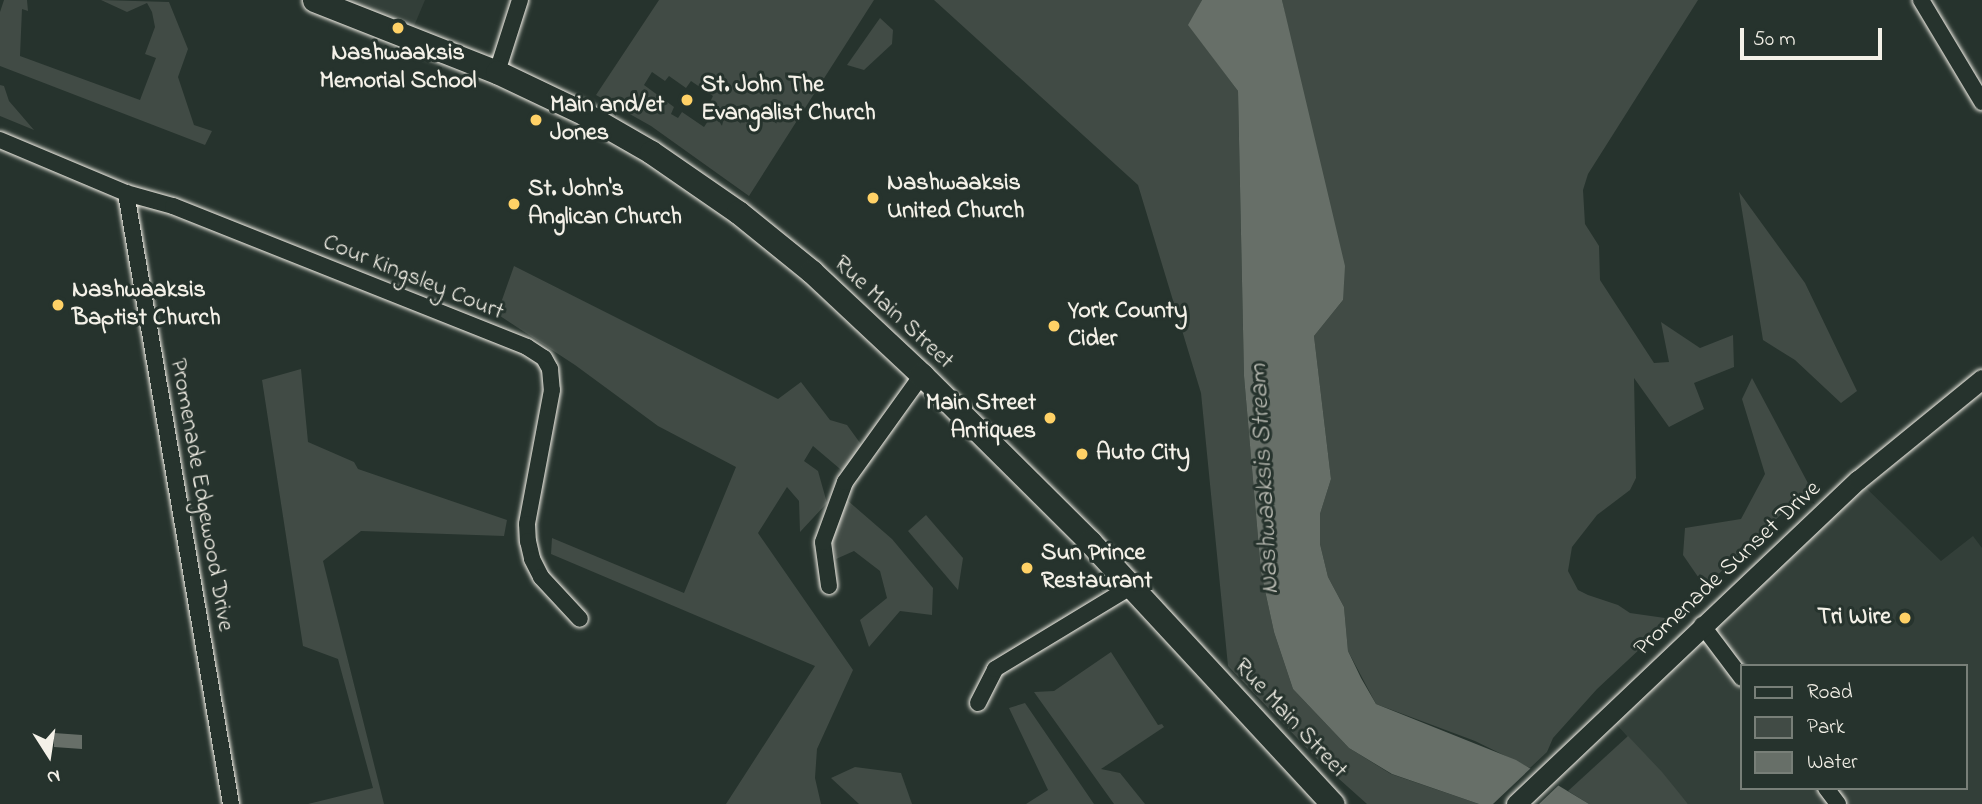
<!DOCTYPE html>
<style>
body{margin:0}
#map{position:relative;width:1982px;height:804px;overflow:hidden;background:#26332d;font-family:"Indie Flower",sans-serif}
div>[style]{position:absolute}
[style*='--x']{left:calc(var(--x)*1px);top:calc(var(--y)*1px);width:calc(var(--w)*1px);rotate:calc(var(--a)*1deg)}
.built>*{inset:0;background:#333f39}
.green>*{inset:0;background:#414b45}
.water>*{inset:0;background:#676f68}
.pier>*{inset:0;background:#26332d}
.roads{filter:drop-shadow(0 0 2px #f4f1e8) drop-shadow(0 0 2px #f4f1e8)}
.minor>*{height:16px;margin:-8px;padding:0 8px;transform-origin:8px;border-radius:8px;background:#26332d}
.tertiary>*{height:19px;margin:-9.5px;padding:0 9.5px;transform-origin:9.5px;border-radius:9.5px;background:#26332d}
.secondary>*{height:23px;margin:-11.5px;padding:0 11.5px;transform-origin:11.5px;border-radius:11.5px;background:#26332d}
.dots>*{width:19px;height:19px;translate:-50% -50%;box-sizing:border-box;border:4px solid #26332d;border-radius:50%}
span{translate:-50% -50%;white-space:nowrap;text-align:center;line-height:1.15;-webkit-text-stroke:6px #26332d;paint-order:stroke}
.poi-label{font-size:24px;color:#f4f1e8;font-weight:700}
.left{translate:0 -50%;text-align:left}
.right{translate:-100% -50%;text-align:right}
.street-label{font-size:24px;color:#f4f1e8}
.water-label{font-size:26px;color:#bcbdb5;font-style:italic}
.legend{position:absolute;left:1740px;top:664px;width:228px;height:126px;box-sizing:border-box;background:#26332d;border:2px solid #787f78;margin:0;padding:9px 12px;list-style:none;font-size:21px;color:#f4f1e8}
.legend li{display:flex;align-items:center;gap:14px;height:35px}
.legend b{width:35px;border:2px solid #787f78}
.north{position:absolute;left:14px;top:720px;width:70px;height:70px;-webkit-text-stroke:5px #26332d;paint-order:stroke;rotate:168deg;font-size:19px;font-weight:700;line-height:28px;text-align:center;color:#f4f1e8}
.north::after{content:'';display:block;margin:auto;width:24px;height:32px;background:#f4f1e8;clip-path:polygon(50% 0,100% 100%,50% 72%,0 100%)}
.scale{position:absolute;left:1740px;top:28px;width:142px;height:32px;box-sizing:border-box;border:4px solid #f4f1e8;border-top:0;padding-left:9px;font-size:21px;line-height:24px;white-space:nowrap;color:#f4f1e8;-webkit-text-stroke:5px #26332d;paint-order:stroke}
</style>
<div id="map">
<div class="built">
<div style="clip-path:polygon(314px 0,425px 0,409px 38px)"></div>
<div style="clip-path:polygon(evenodd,1858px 480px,1941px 561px,1973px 536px,1982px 548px,1982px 804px,1688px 804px,1609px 716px,1858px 480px,1742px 666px,1966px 666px,1966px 788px,1742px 788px,1742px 666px)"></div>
</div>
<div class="green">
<div style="clip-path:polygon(4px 0,27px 0,28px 11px,22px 9px,20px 56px,140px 100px,156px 58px,145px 54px,155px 27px,152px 12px,147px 3px,127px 12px,101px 0,169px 2px,188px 49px,178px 77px,194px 125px,212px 131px,205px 145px,0 66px,0 12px)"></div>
<div style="clip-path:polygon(evenodd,659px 0,874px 0,749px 196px,651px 126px,596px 95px,659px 0,652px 72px,665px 81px,669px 76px,686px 88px,691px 81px,713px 96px,709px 104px,716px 109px,704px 127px,682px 112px,678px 118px,671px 114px,674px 107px,644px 85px,652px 72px)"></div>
<div style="clip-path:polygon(934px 0,1202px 0,1189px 25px,1238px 91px,1244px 376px,1261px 572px,1274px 632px,1293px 689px,1349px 748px,1391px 774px,1479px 804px,1367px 804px,1319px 761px,1228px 666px,1201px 393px,1138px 185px)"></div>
<div style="clip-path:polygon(1282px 0,1698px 0,1588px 174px,1583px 190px,1585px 224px,1599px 246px,1600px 280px,1654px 363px,1669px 362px,1661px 322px,1700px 348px,1733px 335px,1734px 367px,1694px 383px,1704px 409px,1669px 427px,1634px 378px,1636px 478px,1630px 490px,1597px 515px,1572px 547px,1568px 571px,1578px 590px,1588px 595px,1618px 605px,1630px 613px,1672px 619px,1597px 689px,1553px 738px,1547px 752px,1530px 768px,1475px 741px,1376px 704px,1348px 651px,1344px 607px,1328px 577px,1320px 544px,1320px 514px,1331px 479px,1314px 336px,1343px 300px)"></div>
<div style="clip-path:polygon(880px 18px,893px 30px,892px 44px,864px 70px,847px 65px)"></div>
<div style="clip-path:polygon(0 85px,4px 86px,9px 101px,34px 130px,0 116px)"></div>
<div style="clip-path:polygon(1739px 192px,1805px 283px,1857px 391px,1841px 403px,1795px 360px,1763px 340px)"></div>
<div style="clip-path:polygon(514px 266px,778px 399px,801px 382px,830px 420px,847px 425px,863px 447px,846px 474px,813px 446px,804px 461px,818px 471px,827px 503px,800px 532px,799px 501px,787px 487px,758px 533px,853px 670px,817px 749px,815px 778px,821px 804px,726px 804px,815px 666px,551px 554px,552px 538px,684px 593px,736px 467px,658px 426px,575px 365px,497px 314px)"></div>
<div style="clip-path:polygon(301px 369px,308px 442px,354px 462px,358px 469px,507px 520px,504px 536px,361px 531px,323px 561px,384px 804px,308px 804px,373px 788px,338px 659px,303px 646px,262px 380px)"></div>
<div style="clip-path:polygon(1752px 378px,1810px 487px,1705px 587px,1683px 555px,1685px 528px,1741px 519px,1765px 474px,1742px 399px)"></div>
<div style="clip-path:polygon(847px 500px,892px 539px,933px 588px,932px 615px,900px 611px,869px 647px,860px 620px,887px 598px,880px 571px,854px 551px,836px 559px,831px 536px)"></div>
<div style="clip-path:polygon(926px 515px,963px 558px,958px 590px,908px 531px)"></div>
<div style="clip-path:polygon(1111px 652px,1158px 725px,1162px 724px,1164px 727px,1101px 769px,1120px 773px,1145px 804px,1114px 804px,1034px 692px,1054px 691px)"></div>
<div style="clip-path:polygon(1025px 703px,1094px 804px,1026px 804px,1048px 790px,1009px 708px)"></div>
<div style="clip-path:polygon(1628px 736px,1662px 772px,1688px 804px,1589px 804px,1568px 791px)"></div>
<div style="clip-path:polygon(855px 767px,901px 773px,912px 804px,859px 804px,831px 778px)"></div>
</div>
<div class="water">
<div style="clip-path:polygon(1202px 0,1282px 0,1345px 266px,1343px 300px,1314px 336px,1331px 479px,1320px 514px,1320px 544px,1328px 577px,1344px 607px,1348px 651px,1361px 678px,1376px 704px,1516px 760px,1589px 804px,1479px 804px,1392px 774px,1349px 748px,1293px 689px,1274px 632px,1261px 572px,1244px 376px,1238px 91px,1188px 25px)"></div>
<div style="clip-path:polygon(54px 733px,82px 735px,82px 749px,54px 747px)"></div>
</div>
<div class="pier">
<div style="clip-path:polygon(1533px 766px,1561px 783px,1539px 804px,1493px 804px)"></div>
</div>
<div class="roads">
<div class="minor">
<div style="--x:1921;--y:0;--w:119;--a:59.1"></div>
<div style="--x:497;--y:72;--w:76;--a:-72.3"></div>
<div style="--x:0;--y:140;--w:137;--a:22.8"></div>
<div style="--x:126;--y:193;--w:49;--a:15.5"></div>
<div style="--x:173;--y:206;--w:381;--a:21.7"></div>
<div style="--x:527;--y:347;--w:20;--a:33"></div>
<div style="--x:544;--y:358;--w:13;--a:61"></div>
<div style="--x:550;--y:369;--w:21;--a:85"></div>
<div style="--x:552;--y:390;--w:136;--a:100.6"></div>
<div style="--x:527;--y:524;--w:17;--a:87"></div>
<div style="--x:528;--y:541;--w:18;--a:77"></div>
<div style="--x:532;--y:559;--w:20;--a:63"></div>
<div style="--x:541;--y:577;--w:57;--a:47.1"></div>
<div style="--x:126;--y:193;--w:620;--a:80.25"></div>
<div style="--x:829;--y:586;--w:44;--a:-97.8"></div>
<div style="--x:823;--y:542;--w:64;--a:-69.9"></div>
<div style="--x:845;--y:482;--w:132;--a:-54.3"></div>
<div style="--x:1702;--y:625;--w:66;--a:53"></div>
<div style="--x:978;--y:703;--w:38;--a:-63"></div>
<div style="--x:995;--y:669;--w:160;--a:-31.2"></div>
<div style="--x:1826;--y:788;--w:20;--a:53"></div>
</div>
<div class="tertiary">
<div style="--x:1516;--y:804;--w:471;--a:-43.5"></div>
<div style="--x:1858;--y:480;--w:160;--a:-39.2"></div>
</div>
<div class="secondary">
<div style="--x:314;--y:0;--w:197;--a:21.5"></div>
<div style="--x:497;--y:72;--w:98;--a:25.5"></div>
<div style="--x:585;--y:114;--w:76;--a:29.9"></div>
<div style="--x:651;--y:152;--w:106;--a:34.6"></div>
<div style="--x:738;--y:212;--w:95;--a:39"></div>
<div style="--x:812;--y:272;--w:151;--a:43.1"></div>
<div style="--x:922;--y:375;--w:237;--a:44.8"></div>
<div style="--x:1090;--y:542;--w:357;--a:47.2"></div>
</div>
</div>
<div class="dots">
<div style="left:398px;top:28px;background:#ffd166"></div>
<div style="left:687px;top:100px;background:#ffd166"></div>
<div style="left:536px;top:120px;background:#ffd166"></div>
<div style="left:873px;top:198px;background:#ffd166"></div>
<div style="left:514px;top:204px;background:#ffd166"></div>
<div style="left:58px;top:305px;background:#ffd166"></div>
<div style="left:1054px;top:326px;background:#ffd166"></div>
<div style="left:1050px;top:418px;background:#ffd166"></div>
<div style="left:1082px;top:454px;background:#ffd166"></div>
<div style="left:1027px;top:568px;background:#ffd166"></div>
<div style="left:1905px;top:618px;background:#ffd166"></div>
</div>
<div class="poi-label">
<span style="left:398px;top:68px">Nashwaaksis<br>Memorial School</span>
<span class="left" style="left:701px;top:100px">St. John The<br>Evangalist Church</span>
<span class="left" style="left:550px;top:120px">Main and/et<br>Jones</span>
<span class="left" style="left:887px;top:198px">Nashwaaksis<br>United Church</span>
<span class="left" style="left:528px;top:204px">St. John's<br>Anglican Church</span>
<span class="left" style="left:72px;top:305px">Nashwaaksis<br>Baptist Church</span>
<span class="left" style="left:1068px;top:326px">York County<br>Cider</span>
<span class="right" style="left:1036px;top:418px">Main Street<br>Antiques</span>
<span class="left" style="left:1096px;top:454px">Auto City</span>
<span class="left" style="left:1041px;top:568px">Sun Prince<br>Restaurant</span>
<span class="right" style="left:1891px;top:618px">Tri Wire</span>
</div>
<div class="street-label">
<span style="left:413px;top:278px;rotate:22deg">Cour Kingsley Court</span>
<span style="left:893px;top:313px;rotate:43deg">Rue Main Street</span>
<span style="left:201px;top:495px;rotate:80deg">Promenade Edgewood Drive</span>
<span style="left:1728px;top:569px;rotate:-43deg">Promenade Sunset Drive</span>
<span style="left:1290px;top:719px;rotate:47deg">Rue Main Street</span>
</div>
<div class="water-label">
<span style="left:1266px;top:479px;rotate:-93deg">Nashwaaksis Stream</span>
</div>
<ul class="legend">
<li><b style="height:9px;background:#26332d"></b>Road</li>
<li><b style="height:19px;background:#414b45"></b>Park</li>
<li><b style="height:19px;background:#676f68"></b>Water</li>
</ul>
<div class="north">N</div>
<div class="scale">50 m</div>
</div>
